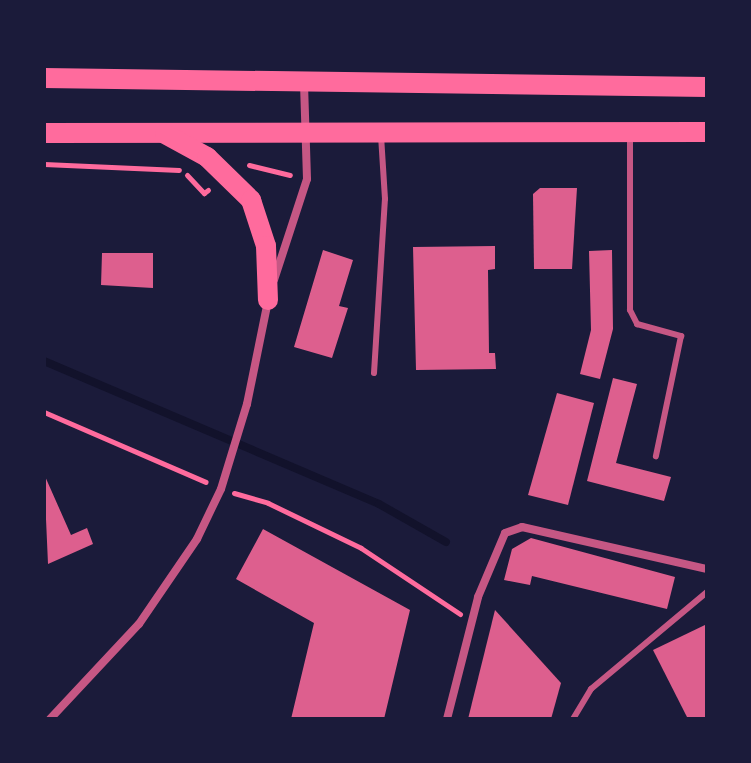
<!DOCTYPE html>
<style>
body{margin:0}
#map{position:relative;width:751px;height:763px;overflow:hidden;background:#1b1b3a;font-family:"DejaVu Sans",sans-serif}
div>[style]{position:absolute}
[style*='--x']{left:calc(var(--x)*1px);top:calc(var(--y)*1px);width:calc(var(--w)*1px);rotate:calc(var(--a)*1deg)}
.stream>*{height:8px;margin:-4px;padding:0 4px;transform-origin:4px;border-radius:4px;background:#12122b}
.building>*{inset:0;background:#dd5f8e}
.path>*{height:5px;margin:-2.5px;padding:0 2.5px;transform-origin:2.5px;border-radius:2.5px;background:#ff6b9d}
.service>*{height:6px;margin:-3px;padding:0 3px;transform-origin:3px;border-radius:3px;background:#c65784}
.minor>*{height:8px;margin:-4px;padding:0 4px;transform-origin:4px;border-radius:4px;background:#c65784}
.primary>*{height:20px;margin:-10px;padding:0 10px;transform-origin:10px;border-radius:10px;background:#ff6b9d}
span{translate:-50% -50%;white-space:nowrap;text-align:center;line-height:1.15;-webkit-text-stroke:6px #1b1b3a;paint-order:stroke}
.frame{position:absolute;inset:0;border:46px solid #1b1b3a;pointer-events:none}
</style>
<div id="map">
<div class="stream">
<div style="--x:44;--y:361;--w:364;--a:23.1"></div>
<div style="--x:379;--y:504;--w:77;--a:29.6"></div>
</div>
<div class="building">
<div style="clip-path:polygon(540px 188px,577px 188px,572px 269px,534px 269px,533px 194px)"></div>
<div style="clip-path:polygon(495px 246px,495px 269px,488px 270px,489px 353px,495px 353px,496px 369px,416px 370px,413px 247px)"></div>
<div style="clip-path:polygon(323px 250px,353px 260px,339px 306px,348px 308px,332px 358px,294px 347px)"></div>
<div style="clip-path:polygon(612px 250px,613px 329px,600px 379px,580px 374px,591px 330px,589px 251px)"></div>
<div style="clip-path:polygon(102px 253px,153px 253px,153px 288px,101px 285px)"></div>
<div style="clip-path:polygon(613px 378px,637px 384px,616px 463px,671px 477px,664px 501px,587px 481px)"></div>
<div style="clip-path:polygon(557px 393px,594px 403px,568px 505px,528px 495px)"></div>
<div style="clip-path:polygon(44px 474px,71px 535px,87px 528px,93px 544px,48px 564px)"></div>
<div style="clip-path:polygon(263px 529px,410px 610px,384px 719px,291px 719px,314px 623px,236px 579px)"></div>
<div style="clip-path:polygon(531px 538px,675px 577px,667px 609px,532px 576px,530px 585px,504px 580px,512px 549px)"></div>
<div style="clip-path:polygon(495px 610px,561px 683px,551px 719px,468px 719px)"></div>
<div style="clip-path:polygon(707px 624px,707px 719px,688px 719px,653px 650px)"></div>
</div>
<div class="path">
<div style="--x:44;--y:164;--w:135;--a:2.5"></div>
<div style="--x:249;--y:165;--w:42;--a:13.7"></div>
<div style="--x:187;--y:175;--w:25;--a:47"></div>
<div style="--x:204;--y:193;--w:5;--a:-37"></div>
<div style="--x:44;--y:412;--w:176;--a:23.4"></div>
<div style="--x:234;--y:493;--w:35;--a:16"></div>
<div style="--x:268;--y:503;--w:103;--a:25.8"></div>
<div style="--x:361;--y:548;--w:119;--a:33.7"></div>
</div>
<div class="service">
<div style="--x:630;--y:135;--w:175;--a:90"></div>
<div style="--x:630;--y:310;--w:16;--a:63"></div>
<div style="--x:637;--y:324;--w:46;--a:15.3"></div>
<div style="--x:681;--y:336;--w:123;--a:101.8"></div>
<div style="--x:374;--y:373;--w:174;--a:-86.4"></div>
<div style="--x:385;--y:199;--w:64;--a:-93.6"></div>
<div style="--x:573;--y:719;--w:35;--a:-59"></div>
<div style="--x:591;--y:689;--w:151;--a:-39.9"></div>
</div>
<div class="minor">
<div style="--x:274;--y:280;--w:106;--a:-71.9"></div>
<div style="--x:307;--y:179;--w:96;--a:-91.8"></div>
<div style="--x:50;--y:719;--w:130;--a:-46.9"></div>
<div style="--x:139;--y:624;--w:103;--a:-55.7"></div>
<div style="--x:197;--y:539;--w:55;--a:-64.4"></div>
<div style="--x:221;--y:489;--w:89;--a:-73"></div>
<div style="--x:247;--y:404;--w:105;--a:-78.5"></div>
<div style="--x:447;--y:719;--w:126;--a:-75.7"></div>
<div style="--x:478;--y:597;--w:69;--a:-67.1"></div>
<div style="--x:505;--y:533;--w:18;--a:-19"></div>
<div style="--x:522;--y:527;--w:190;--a:12.8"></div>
</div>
<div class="primary">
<div style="--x:44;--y:78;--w:663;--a:0.78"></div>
<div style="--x:44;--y:133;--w:663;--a:-0.09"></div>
<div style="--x:165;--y:134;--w:48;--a:28.7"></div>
<div style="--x:207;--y:157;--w:62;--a:44.3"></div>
<div style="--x:251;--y:200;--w:48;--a:71.9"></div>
<div style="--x:266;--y:246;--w:54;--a:87.9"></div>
</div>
<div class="frame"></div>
</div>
